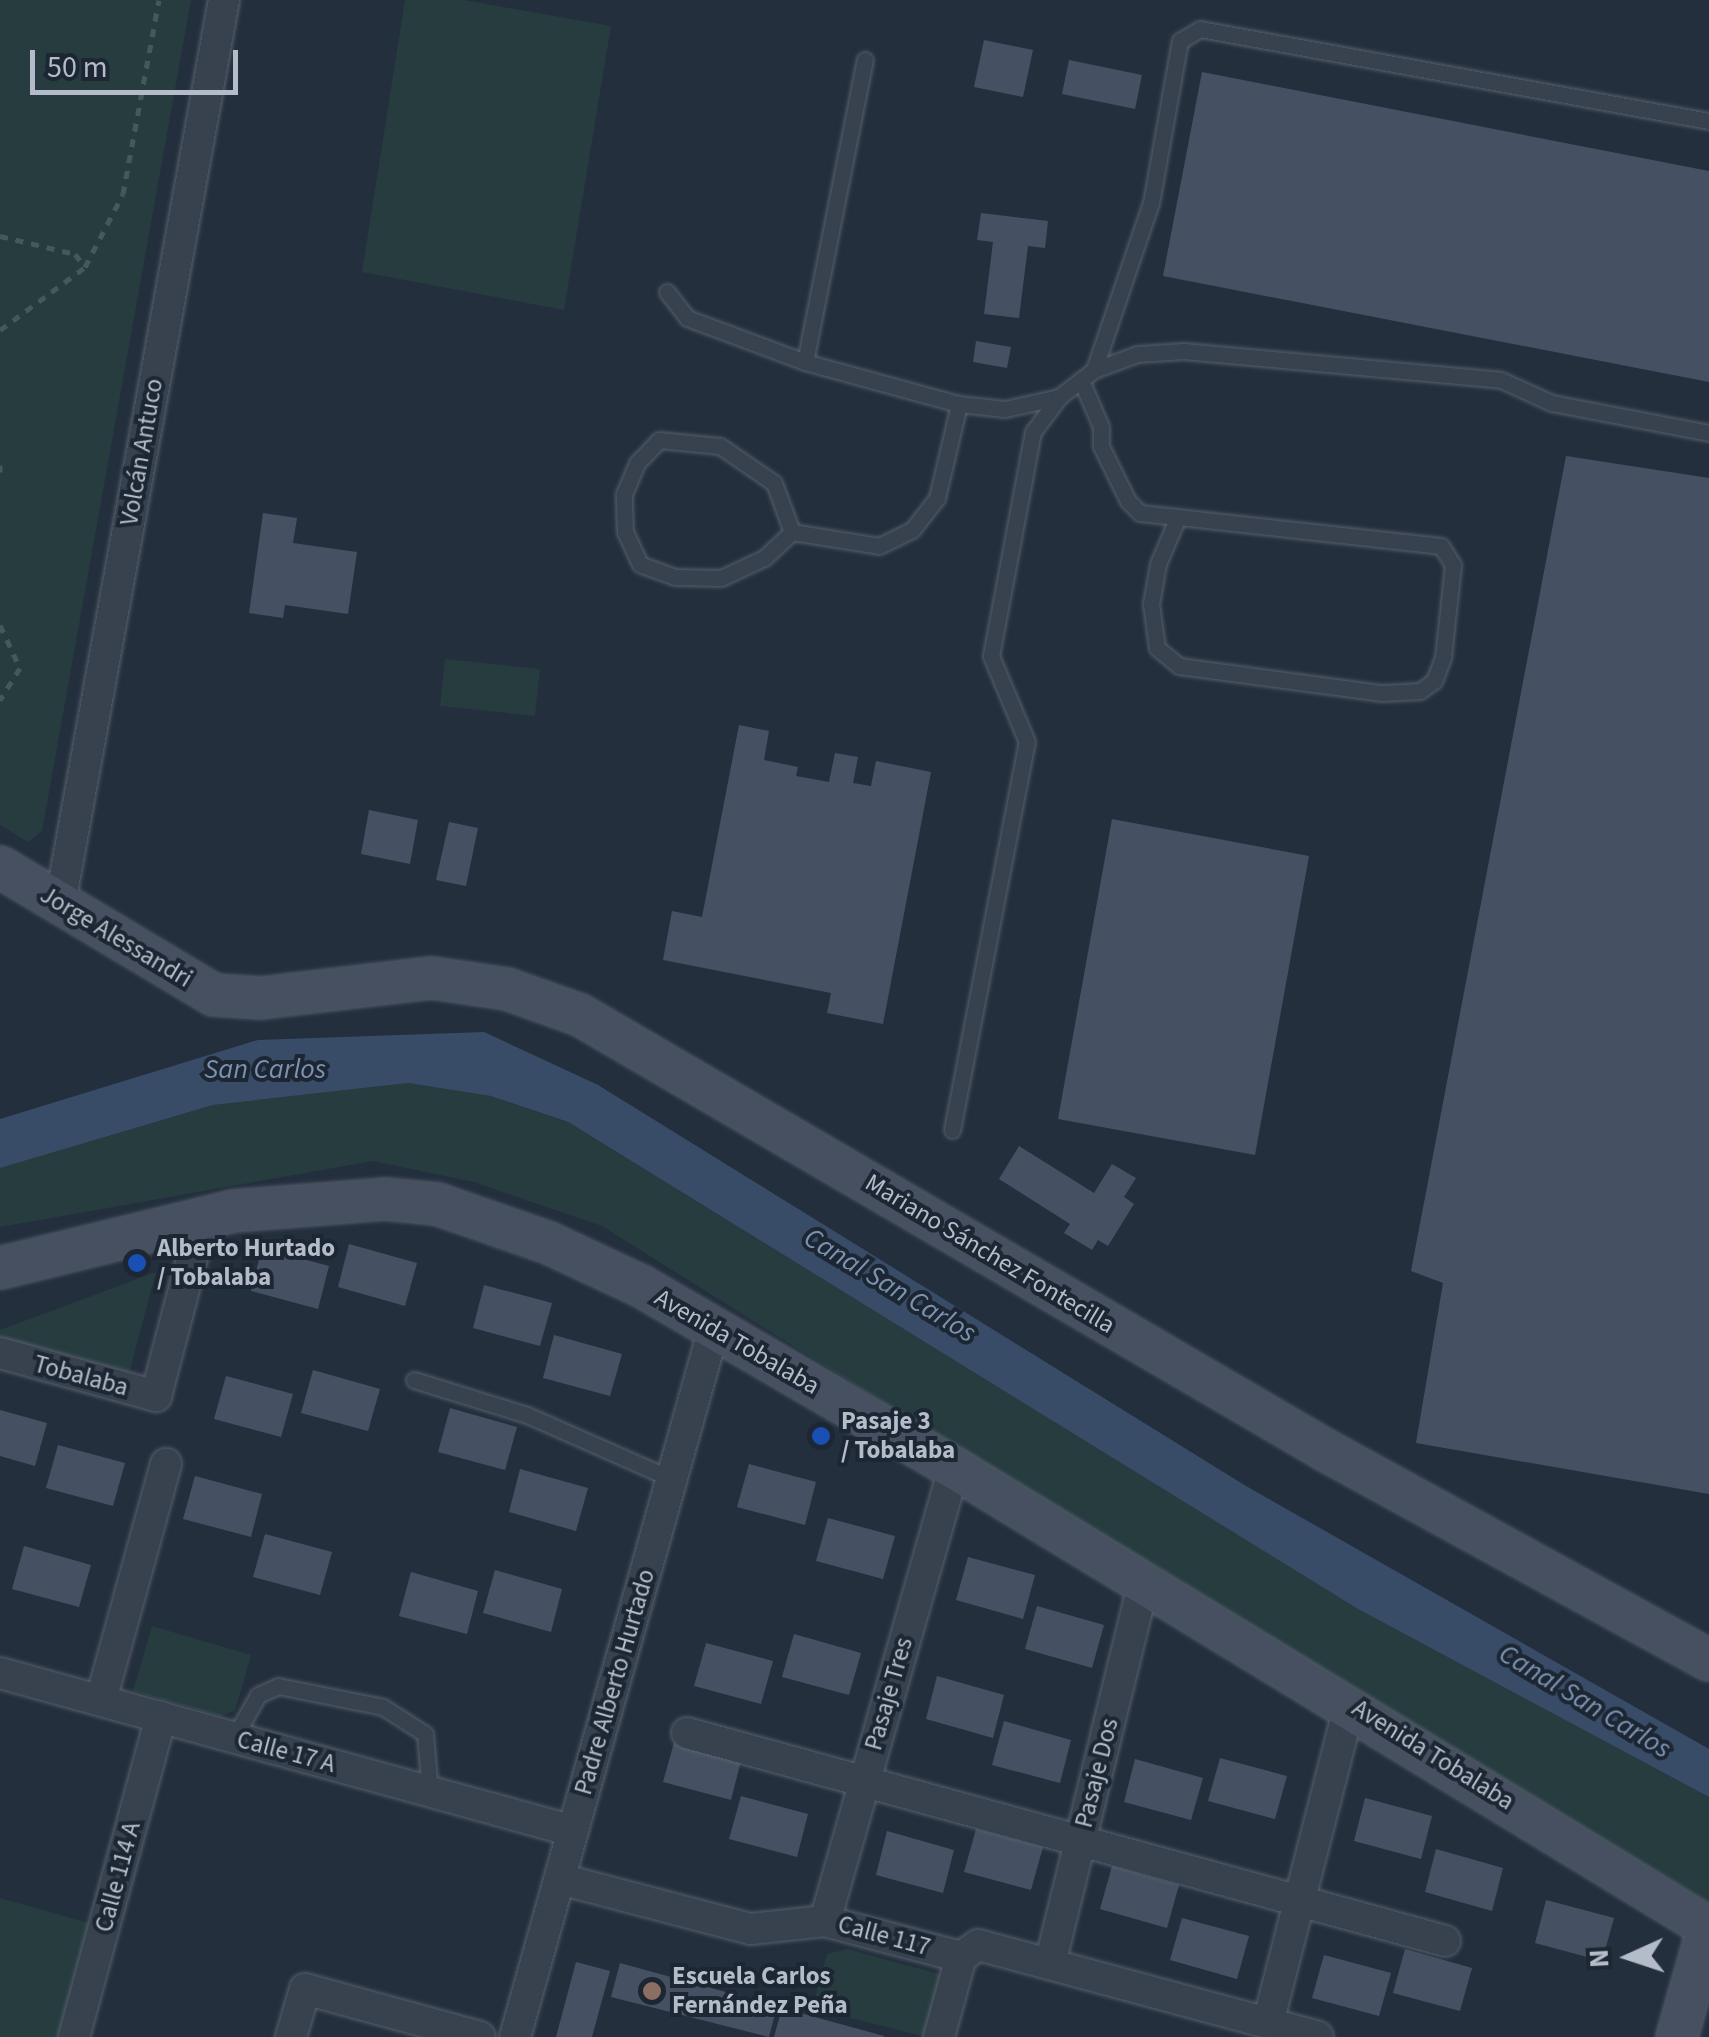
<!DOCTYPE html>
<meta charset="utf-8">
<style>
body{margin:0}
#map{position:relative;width:1709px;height:2037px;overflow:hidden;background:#242f3e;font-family:"Source Sans 3",sans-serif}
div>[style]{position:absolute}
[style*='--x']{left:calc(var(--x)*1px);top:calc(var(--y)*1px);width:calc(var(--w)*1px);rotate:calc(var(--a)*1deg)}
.green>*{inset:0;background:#263c3f}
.water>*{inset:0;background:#394c67}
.building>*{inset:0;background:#455162}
.path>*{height:5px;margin-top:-2.5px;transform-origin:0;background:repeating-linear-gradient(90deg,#44595c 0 8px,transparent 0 16px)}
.roads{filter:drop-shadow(0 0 2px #565f6c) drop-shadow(0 0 2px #565f6c)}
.lane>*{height:15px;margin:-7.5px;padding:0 7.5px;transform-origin:7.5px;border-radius:7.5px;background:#38414e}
.street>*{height:30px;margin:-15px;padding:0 15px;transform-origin:15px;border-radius:15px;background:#38414e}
.secondary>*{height:40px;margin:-20px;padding:0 20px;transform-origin:20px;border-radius:20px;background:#465061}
.dots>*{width:28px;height:28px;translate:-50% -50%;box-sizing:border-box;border:5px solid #1d2633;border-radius:50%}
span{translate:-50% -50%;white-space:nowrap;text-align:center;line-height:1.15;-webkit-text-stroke:8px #1d2633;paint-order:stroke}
.street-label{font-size:25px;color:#b4bcc9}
.poi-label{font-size:25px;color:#b4bcc9;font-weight:700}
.left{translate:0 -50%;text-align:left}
.water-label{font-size:28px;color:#7c92b1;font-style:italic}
.north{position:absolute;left:1579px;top:1907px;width:100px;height:100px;-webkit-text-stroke:8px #1d2633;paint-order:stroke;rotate:267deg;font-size:28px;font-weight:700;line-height:40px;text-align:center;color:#b4bcc9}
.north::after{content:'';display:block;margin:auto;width:35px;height:45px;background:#b4bcc9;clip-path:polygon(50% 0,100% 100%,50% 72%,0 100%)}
.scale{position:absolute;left:30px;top:50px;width:208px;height:45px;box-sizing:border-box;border:5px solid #b4bcc9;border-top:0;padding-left:12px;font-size:30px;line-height:35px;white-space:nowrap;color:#b4bcc9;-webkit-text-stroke:8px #1d2633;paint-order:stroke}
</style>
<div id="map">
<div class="green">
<div style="clip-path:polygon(0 0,191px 0,42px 831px,28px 842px,0 825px)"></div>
<div style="clip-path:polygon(405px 0,464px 0,611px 26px,564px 310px,362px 272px)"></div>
<div style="clip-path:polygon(445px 659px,540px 669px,535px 716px,440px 706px)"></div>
<div style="clip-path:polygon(408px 1083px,491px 1096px,569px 1123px,1358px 1609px,1709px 1797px,1709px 1903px,1162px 1578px,602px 1226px,474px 1182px,373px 1161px,0 1227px,0 1168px,213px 1105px)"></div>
<div style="clip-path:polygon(156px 1272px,128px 1377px,0 1342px,0 1330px)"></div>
<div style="clip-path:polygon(152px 1626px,251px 1655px,235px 1711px,220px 1716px,133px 1691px)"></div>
<div style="clip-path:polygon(0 1898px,89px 1923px,58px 2037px,0 2037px)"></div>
<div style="clip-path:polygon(847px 1949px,943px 1975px,926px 2037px,812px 2008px,827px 1954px)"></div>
</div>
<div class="water">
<div style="clip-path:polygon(484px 1032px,598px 1085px,1246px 1486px,1709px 1749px,1709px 1797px,1358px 1609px,568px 1122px,491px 1096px,408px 1083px,213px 1105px,0 1168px,0 1119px,258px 1040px)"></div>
</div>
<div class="building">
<div style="clip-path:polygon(984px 40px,1033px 50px,1023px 97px,974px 87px)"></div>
<div style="clip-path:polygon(1069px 60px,1142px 75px,1135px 109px,1062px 94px)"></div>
<div style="clip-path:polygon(1202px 72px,1709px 171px,1709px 382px,1163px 276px)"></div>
<div style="clip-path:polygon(981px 213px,1048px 221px,1045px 248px,1028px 246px,1019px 318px,984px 314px,993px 242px,977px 240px)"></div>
<div style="clip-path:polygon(976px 341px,1011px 347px,1007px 368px,973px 362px)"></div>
<div style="clip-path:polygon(1566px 456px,1709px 478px,1709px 1494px,1416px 1443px,1443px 1283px,1411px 1271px)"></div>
<div style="clip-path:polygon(263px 513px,297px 518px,293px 543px,357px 552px,348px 614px,285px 605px,283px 618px,249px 613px)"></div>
<div style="clip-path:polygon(739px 725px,769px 731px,764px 760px,798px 767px,796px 776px,829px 782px,835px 753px,858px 757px,853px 783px,871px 786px,876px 761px,931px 772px,883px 1024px,827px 1013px,831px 993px,663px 960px,672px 911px,702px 917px)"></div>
<div style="clip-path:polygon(369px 810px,418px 820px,410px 864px,361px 854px)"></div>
<div style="clip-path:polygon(1112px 819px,1309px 856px,1255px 1155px,1058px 1119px)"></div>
<div style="clip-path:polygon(449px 822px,478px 828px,466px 886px,436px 880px)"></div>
<div style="clip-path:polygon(1019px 1146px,1094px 1193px,1112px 1164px,1136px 1178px,1124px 1197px,1134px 1204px,1108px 1246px,1098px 1240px,1092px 1250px,1064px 1233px,1070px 1224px,999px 1179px)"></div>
<div style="clip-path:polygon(349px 1244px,417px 1263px,405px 1306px,338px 1287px)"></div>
<div style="clip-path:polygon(262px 1248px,329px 1266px,318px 1309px,251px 1291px)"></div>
<div style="clip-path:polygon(484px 1285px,552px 1303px,540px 1346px,473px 1328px)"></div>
<div style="clip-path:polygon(554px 1335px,622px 1354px,610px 1396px,543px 1378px)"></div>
<div style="clip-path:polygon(313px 1370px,380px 1389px,368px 1431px,301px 1413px)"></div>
<div style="clip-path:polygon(226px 1376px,293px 1394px,281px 1437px,214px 1419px)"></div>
<div style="clip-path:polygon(450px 1408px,517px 1427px,505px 1470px,438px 1452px)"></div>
<div style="clip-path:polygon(0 1410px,47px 1423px,35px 1466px,0 1456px)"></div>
<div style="clip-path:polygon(58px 1445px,125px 1463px,113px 1506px,46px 1488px)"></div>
<div style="clip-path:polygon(749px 1464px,816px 1482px,805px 1525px,737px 1507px)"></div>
<div style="clip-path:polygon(520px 1469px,588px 1488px,576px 1531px,509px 1512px)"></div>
<div style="clip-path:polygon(195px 1476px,262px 1494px,251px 1537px,183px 1519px)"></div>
<div style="clip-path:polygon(828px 1518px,895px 1536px,883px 1579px,816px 1561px)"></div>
<div style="clip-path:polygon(265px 1534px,332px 1552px,320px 1595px,253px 1577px)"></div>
<div style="clip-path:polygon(24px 1546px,91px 1565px,79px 1607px,12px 1589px)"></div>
<div style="clip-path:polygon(968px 1557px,1035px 1575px,1023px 1619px,956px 1600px)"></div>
<div style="clip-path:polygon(495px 1570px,562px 1589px,551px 1632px,483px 1613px)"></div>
<div style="clip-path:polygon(411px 1572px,478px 1591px,467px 1634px,399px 1616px)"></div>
<div style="clip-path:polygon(1037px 1606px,1104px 1625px,1092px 1668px,1025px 1649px)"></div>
<div style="clip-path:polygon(794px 1634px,861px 1653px,849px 1695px,782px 1677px)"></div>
<div style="clip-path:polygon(706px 1643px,773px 1661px,761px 1704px,694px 1686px)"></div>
<div style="clip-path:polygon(937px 1676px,1004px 1695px,993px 1738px,926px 1719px)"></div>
<div style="clip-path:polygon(1004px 1721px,1071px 1740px,1060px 1783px,992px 1765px)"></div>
<div style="clip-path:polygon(675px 1739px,742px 1757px,731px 1800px,663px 1782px)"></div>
<div style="clip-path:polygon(1220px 1758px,1287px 1776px,1275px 1819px,1208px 1801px)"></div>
<div style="clip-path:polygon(1135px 1759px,1203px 1778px,1191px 1820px,1124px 1802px)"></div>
<div style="clip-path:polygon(741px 1796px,808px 1814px,797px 1857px,729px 1839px)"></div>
<div style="clip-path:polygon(1365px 1798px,1432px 1816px,1421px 1859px,1354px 1841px)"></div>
<div style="clip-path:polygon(976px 1829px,1043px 1847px,1031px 1890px,964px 1872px)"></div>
<div style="clip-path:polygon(887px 1831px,954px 1850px,943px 1893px,876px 1875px)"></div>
<div style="clip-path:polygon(1436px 1849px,1503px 1868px,1492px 1911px,1425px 1892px)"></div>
<div style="clip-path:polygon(1112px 1866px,1179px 1885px,1167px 1928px,1100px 1909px)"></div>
<div style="clip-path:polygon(1546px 1900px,1614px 1918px,1602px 1961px,1535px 1943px)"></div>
<div style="clip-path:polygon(1182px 1918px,1249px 1936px,1237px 1979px,1170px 1960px)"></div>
<div style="clip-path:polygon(1405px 1949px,1472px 1968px,1460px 2011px,1393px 1993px)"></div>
<div style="clip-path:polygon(1324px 1955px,1391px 1973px,1379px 2016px,1312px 1998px)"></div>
<div style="clip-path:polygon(576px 1962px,610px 1971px,592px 2037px,556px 2037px)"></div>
<div style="clip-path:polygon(620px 1963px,777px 2006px,769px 2037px,611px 1997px)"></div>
<div style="clip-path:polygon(782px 2008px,884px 2036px,884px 2037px,774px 2037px)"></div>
</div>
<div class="path">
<div style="--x:0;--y:236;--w:77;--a:13.5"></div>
<div style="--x:75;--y:254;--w:16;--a:52"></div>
<div style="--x:0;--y:330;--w:106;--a:-36.5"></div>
<div style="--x:85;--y:267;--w:82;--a:-62.5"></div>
<div style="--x:123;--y:194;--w:197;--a:-79.5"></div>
<div style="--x:0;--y:465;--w:7;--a:90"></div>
<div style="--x:0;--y:625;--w:47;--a:65.1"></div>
<div style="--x:20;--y:668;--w:38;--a:122"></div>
</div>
<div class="roads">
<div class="lane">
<div style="--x:667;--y:292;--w:33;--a:52"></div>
<div style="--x:687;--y:318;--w:126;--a:20.4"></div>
<div style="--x:805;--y:362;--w:160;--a:15.3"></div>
<div style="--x:959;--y:404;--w:46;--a:6.2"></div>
<div style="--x:1005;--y:409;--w:55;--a:-12.5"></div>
<div style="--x:805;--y:362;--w:308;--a:-78.8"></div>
<div style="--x:1094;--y:370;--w:176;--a:-71.2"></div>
<div style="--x:1151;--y:203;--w:165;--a:-79.9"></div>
<div style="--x:1180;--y:41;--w:23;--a:-31"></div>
<div style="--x:1200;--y:29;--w:517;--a:10.25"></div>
<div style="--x:1081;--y:380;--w:51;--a:66.9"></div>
<div style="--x:1101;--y:427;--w:19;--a:90"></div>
<div style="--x:1101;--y:446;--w:61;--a:63.9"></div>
<div style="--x:1128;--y:501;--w:17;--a:45"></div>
<div style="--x:1140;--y:513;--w:38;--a:6"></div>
<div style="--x:1178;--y:517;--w:51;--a:113.1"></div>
<div style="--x:1158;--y:564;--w:41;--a:99.9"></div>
<div style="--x:1151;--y:604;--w:44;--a:82.2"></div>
<div style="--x:1157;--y:648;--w:28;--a:39"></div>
<div style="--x:1179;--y:666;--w:205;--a:7.6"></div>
<div style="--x:1382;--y:693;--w:38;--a:-3"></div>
<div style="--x:1420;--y:691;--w:17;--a:-36"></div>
<div style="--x:1434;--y:681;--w:26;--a:-69"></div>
<div style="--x:1443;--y:657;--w:93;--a:-83.8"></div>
<div style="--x:1453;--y:565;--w:22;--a:-122"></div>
<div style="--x:1441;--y:546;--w:265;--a:-173.7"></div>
<div style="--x:659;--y:440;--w:61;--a:5.6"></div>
<div style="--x:720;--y:446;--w:65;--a:34.4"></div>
<div style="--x:774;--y:483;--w:52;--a:69.8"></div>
<div style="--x:792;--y:532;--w:38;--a:137"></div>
<div style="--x:764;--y:558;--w:47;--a:155.1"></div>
<div style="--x:721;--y:578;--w:46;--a:-178.8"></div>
<div style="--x:675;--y:577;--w:37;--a:-160"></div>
<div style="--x:640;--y:564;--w:35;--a:-115"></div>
<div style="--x:625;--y:532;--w:38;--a:-92"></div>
<div style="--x:624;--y:494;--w:34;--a:-67"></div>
<div style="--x:637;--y:463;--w:32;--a:-46"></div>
<div style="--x:792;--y:532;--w:88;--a:9.1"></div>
<div style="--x:879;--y:546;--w:37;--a:-26"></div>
<div style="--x:912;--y:530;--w:41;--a:-52"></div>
<div style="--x:937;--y:498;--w:97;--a:-76.8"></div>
<div style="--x:952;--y:1130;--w:395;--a:-79.1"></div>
<div style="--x:1027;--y:742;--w:93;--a:-112.7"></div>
<div style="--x:991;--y:656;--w:228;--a:-79.4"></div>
<div style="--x:1033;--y:432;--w:44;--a:-53.4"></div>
<div style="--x:1059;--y:397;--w:44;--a:-37.6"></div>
<div style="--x:1094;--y:370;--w:46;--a:-20.4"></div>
<div style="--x:1137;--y:354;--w:47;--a:-3.7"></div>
<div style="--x:1184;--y:351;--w:318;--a:5.2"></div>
<div style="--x:1501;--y:380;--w:56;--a:24.3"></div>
<div style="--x:1552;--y:403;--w:160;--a:10.8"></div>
<div style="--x:414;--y:1380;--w:118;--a:17.2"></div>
<div style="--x:527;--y:1415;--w:158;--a:23.8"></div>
<div style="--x:234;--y:1738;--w:49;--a:-60.8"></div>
<div style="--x:258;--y:1695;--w:22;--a:-24"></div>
<div style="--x:278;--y:1686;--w:107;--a:11.3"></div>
<div style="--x:383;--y:1707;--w:50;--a:32.7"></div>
<div style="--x:425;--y:1734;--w:58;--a:85.1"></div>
</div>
<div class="street">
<div style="--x:60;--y:904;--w:919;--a:-79.72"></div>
<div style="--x:0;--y:1353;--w:162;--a:15.4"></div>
<div style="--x:156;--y:1396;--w:185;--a:-75.3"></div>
<div style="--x:0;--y:1673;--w:594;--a:15.42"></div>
<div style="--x:101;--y:1700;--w:245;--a:-74.6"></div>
<div style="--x:687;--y:1733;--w:786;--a:15.34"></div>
<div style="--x:560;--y:1879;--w:197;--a:14.7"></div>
<div style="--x:751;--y:1929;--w:74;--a:-6.2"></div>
<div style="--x:825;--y:1921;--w:141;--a:14.8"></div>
<div style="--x:961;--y:1957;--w:21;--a:-35"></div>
<div style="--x:978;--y:1945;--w:352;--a:15.1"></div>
<div style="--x:825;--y:1921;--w:471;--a:-74.1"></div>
<div style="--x:1050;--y:1964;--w:393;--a:-76.2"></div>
<div style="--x:1268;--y:2023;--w:329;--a:-75.6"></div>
<div style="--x:74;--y:2037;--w:332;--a:-74.8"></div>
<div style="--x:291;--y:2037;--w:50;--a:-73.7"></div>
<div style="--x:305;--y:1989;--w:181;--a:15.3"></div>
<div style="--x:515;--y:2037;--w:736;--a:-74.32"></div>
<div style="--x:939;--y:2037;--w:83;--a:-74.6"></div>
</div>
<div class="secondary">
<div style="--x:0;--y:867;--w:249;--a:30.9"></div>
<div style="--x:214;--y:995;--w:47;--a:3.7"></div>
<div style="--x:261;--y:998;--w:172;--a:-6.7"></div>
<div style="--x:432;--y:978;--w:76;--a:8.3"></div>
<div style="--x:507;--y:989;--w:77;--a:19.6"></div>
<div style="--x:580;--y:1015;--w:865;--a:30.27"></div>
<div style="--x:1327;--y:1451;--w:435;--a:28.7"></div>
<div style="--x:0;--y:1268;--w:240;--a:-13.7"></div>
<div style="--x:233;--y:1211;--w:152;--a:-4.5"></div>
<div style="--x:385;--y:1199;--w:52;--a:5.5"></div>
<div style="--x:437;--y:1204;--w:119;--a:19.2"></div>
<div style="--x:549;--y:1243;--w:102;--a:25.1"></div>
<div style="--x:641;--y:1286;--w:362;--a:30.2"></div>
<div style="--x:954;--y:1468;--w:884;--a:31.35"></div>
<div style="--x:1677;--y:2037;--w:116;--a:-74.1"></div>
</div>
</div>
<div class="dots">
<div style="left:137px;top:1263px;background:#1a4fb4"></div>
<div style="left:821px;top:1436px;background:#1a4fb4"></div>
<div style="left:652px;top:1991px;background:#8d6e63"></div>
</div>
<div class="street-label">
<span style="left:142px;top:452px;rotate:-80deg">Volcán Antuco</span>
<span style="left:116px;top:937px;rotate:31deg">Jorge Alessandri</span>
<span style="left:990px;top:1254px;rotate:31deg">Mariano Sánchez Fontecilla</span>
<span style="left:737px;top:1342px;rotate:30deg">Avenida Tobalaba</span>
<span style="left:81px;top:1376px;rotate:15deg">Tobalaba</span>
<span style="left:615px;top:1682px;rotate:-74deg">Padre Alberto Hurtado</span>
<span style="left:889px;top:1694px;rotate:-74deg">Pasaje Tres</span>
<span style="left:286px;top:1752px;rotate:15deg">Calle 17 A</span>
<span style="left:1433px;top:1755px;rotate:32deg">Avenida Tobalaba</span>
<span style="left:1097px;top:1773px;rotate:-76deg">Pasaje Dos</span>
<span style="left:118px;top:1877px;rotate:-75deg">Calle 114 A</span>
<span style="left:884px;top:1936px;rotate:15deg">Calle 117</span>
</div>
<div class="poi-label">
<span class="left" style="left:157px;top:1263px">Alberto Hurtado<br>/ Tobalaba</span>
<span class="left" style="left:841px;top:1436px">Pasaje 3<br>/ Tobalaba</span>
<span class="left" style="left:672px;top:1991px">Escuela Carlos<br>Fernández Peña</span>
</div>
<div class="water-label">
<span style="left:265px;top:1069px">San Carlos</span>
<span style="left:890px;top:1285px;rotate:31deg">Canal San Carlos</span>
<span style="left:1585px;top:1701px;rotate:31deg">Canal San Carlos</span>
</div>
<div class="north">N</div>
<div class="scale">50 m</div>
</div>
